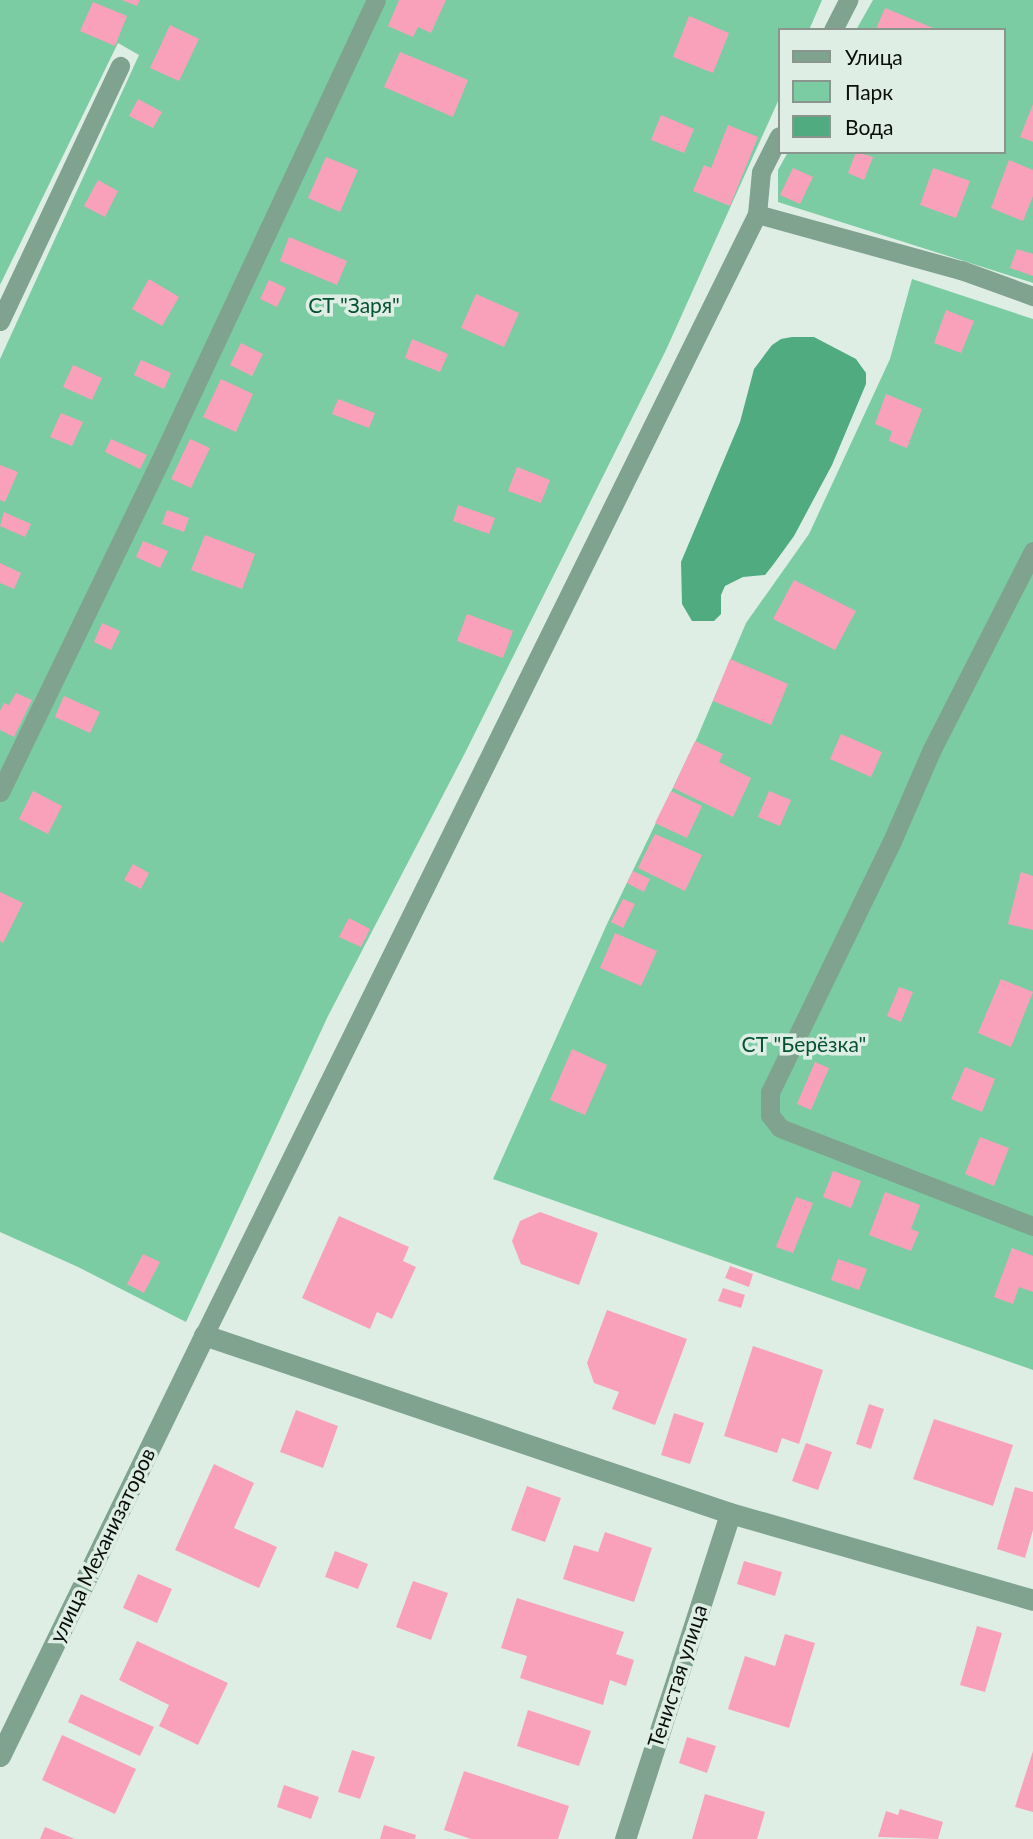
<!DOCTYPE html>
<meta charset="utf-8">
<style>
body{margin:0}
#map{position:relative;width:1033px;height:1839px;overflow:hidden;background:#dfeee5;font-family:Lato,sans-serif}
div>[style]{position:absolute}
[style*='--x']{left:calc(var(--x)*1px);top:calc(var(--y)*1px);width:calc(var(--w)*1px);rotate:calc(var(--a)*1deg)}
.green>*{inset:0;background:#7bcca3}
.water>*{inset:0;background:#50ab80}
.building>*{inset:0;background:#f9a1bb}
.lane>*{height:19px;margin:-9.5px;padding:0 9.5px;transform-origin:9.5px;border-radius:9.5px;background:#7fa38f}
.street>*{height:21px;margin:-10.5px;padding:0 10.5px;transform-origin:10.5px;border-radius:10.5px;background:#7fa38f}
span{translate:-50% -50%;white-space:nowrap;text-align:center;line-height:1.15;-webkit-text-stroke:7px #dfeee5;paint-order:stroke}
.park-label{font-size:21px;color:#065235}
.street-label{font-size:21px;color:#0a0f0c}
.legend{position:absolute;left:778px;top:28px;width:228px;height:126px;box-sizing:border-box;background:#dfeee5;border:2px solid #8a958e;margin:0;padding:9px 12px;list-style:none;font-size:21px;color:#0a0f0c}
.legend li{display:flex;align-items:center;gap:14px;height:35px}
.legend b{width:35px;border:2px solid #8a958e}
</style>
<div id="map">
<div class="green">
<div style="clip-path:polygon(0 0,822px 0,809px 30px,779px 30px,779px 99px,666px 350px,466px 751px,328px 1016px,186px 1322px,78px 1267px,0 1232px,0 359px,139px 55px,118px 43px,0 285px)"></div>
<div style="clip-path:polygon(873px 0,1033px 0,1033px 283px,778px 202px,778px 170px,788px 152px,1003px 152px,1003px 30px,856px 30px)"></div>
<div style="clip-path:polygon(912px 279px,1033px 319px,1033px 1370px,493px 1179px,607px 924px,697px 738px,746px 623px,809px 534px,890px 359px)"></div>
</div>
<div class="water">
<div style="clip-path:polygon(792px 337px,814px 337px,856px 359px,866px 373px,866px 384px,832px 465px,794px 536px,773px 565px,765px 575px,743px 577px,725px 586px,721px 595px,721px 614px,714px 621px,692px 621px,682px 604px,681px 562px,740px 422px,754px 369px,772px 345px,781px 339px)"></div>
</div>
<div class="building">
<div style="clip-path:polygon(122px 0,140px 0,137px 6px)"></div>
<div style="clip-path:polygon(399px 0,446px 0,431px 33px,418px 27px,413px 37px,388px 26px)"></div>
<div style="clip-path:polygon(93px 2px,127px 16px,115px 46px,80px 31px)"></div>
<div style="clip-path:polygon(885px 8px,938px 30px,876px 29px)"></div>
<div style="clip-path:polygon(689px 16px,729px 33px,713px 73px,673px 57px)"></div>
<div style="clip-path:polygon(170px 25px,199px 39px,179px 81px,150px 68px)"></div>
<div style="clip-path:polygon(400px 52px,468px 80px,453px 117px,384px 87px)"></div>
<div style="clip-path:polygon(138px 99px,162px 112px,153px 128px,129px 116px)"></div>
<div style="clip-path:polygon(1033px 104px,1033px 142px,1020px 137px)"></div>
<div style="clip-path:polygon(661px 115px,694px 129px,684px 153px,651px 140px)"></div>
<div style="clip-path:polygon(728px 125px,758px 137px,730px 206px,693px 191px,704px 165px,711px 168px)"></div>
<div style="clip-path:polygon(856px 152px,873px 157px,864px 180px,848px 173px)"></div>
<div style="clip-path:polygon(326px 157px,358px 170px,340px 212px,308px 198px)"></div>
<div style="clip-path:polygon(1009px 160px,1033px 170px,1033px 196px,1023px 221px,991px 208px)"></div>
<div style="clip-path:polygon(793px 168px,813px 177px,800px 204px,780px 195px)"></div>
<div style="clip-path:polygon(933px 168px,970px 181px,956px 218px,920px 205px)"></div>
<div style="clip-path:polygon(98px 180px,118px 191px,105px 217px,84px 206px)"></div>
<div style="clip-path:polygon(289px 237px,347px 261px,337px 285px,280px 261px)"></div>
<div style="clip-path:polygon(1017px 249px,1033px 254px,1033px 276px,1010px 268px)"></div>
<div style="clip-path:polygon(149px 279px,179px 297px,162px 326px,132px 309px)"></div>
<div style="clip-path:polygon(269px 280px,286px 288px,277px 307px,260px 299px)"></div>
<div style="clip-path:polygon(476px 294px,519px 313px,504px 347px,461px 328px)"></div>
<div style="clip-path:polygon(946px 310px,974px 321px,961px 353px,934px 343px)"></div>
<div style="clip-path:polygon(412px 339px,448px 354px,440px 372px,405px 358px)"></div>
<div style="clip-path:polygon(241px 343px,263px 354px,252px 376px,230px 365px)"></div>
<div style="clip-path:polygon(141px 360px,171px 373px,164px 389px,134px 375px)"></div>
<div style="clip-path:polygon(73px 365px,102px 378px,92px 400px,63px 387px)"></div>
<div style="clip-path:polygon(221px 379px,253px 394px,236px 432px,203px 417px)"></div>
<div style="clip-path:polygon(886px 394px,922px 409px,907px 448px,889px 441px,892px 431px,875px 424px)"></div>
<div style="clip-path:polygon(338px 399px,375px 413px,369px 428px,332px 414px)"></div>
<div style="clip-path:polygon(61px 413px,83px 422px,72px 446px,50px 437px)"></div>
<div style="clip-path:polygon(111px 439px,147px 455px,140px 469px,105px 452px)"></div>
<div style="clip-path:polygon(190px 439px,210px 448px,191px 488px,171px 479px)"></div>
<div style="clip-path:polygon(0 465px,18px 472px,5px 502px,0 500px)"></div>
<div style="clip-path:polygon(517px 467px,550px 480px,541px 503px,508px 491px)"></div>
<div style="clip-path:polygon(458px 505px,495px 518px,489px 534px,453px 521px)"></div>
<div style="clip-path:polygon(167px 510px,189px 518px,184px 532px,162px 524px)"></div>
<div style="clip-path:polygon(4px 512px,31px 524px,25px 537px,0 526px)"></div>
<div style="clip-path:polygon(205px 535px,255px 554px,242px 589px,191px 570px)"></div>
<div style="clip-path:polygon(143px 541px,168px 551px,160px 568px,136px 557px)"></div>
<div style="clip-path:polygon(0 563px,21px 573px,14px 589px,0 583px)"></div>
<div style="clip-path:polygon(794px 580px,856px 611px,835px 650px,773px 619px)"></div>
<div style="clip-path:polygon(467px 614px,513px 631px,503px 658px,457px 641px)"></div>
<div style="clip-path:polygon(102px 623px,120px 631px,111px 650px,94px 642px)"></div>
<div style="clip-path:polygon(730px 659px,788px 684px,771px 725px,713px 701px)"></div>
<div style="clip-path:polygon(16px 693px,32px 700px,14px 737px,0 730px,0 711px,4px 703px,9px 705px)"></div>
<div style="clip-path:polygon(64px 696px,100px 712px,90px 733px,55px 717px)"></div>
<div style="clip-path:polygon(841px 734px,882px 752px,871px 777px,830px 759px)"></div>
<div style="clip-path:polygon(695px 741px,723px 754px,719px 762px,751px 778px,733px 817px,673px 788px)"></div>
<div style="clip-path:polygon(33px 791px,62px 806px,48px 834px,19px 819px)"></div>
<div style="clip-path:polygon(671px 791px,702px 806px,687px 838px,655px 823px)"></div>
<div style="clip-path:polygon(769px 791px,791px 800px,780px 826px,758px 817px)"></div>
<div style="clip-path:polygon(655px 834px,702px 855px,685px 891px,638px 868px)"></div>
<div style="clip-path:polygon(133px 864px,149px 873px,141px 889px,124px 880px)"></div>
<div style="clip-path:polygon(633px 871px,650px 879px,644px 892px,627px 883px)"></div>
<div style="clip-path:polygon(1021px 872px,1033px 876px,1033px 930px,1008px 924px)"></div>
<div style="clip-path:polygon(0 892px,23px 903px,3px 943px,0 941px)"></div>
<div style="clip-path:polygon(623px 899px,635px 904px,623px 928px,611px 922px)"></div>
<div style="clip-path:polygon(349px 918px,370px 929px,361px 947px,339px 937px)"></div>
<div style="clip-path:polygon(615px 933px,657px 951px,641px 986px,600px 968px)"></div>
<div style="clip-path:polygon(1001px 979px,1033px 992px,1011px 1047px,978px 1033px)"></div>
<div style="clip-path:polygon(899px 987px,913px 992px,901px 1022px,887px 1016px)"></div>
<div style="clip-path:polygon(572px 1049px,607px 1065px,585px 1115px,550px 1100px)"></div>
<div style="clip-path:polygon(815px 1062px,829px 1068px,811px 1110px,797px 1104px)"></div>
<div style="clip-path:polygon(965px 1067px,995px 1079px,982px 1112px,951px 1099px)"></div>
<div style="clip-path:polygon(980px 1137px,1009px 1148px,994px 1186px,965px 1174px)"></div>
<div style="clip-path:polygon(833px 1171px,861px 1181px,851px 1208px,823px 1197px)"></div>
<div style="clip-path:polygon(885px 1192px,920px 1205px,911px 1229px,919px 1232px,911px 1251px,869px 1235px)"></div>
<div style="clip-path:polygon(796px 1197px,813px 1203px,793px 1253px,776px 1247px)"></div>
<div style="clip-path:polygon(540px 1212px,598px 1233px,579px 1285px,521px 1264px,512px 1241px,520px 1221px)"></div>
<div style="clip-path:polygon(339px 1216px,409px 1247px,403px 1261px,416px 1267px,392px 1319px,377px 1312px,370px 1329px,302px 1298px)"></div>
<div style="clip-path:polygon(1012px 1248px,1033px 1256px,1033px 1292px,1019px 1287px,1013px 1304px,994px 1297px)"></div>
<div style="clip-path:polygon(143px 1254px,160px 1262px,144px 1293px,127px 1284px)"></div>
<div style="clip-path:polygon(838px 1259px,867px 1269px,859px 1290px,831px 1280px)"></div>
<div style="clip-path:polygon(730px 1266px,753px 1274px,749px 1287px,725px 1278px)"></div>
<div style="clip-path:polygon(723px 1288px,745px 1295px,741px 1308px,718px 1301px)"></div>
<div style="clip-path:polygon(607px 1310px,687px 1339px,655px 1425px,612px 1409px,619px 1392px,594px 1383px,587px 1363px)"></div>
<div style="clip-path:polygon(753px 1346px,823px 1370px,799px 1444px,782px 1438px,777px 1453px,724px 1436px)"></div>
<div style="clip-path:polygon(869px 1404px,884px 1409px,871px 1449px,856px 1444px)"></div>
<div style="clip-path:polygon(296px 1410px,338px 1426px,323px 1468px,280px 1452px)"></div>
<div style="clip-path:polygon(674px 1413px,704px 1423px,690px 1464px,661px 1455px)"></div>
<div style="clip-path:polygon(934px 1419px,1013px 1445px,993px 1506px,913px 1479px)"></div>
<div style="clip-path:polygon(806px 1443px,832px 1452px,818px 1490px,792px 1481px)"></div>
<div style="clip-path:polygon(214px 1464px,254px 1483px,234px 1528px,277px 1547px,259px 1588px,175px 1550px)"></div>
<div style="clip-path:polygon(527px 1486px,561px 1498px,545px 1542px,511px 1530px)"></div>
<div style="clip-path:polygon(1015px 1487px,1033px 1492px,1033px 1530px,1025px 1558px,997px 1549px)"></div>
<div style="clip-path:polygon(605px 1532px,652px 1548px,634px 1602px,563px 1579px,574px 1545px,598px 1552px)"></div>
<div style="clip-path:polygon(335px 1551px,368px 1564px,358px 1589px,325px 1577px)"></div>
<div style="clip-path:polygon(744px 1561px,782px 1572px,775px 1596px,737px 1584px)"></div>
<div style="clip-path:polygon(138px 1574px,172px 1589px,157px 1623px,123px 1608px)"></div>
<div style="clip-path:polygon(413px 1581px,448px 1593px,431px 1640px,396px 1627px)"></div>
<div style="clip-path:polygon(517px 1598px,624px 1632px,616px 1654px,634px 1660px,626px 1686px,610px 1680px,603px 1705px,520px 1678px,527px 1656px,501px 1648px)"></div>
<div style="clip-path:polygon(977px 1626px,1002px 1633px,985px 1692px,960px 1685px)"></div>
<div style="clip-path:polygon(785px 1634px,815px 1643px,789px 1728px,728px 1709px,745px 1656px,775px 1666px)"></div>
<div style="clip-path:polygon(137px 1641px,228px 1683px,198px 1745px,159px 1726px,169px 1705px,119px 1680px)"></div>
<div style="clip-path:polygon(81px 1694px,154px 1727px,140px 1756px,68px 1722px)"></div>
<div style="clip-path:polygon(528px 1710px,591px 1731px,579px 1766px,517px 1746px)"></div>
<div style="clip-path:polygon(62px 1735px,136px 1769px,115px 1814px,42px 1780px)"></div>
<div style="clip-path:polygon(687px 1737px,716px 1746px,707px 1773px,679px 1763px)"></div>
<div style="clip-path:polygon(352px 1750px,375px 1757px,360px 1799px,338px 1792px)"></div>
<div style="clip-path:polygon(1033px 1751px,1033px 1812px,1015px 1807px)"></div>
<div style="clip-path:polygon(464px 1771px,569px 1806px,558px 1839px,471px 1839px,444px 1830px)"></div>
<div style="clip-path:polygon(284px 1785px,319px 1797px,311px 1819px,277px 1807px)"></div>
<div style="clip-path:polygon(705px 1794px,765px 1812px,757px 1839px,692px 1839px)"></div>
<div style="clip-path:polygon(900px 1809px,943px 1822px,938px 1839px,878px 1837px,886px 1811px,898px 1815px)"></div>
<div style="clip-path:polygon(384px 1825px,416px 1835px,415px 1839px,380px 1839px)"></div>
<div style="clip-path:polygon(45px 1827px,75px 1839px,40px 1839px)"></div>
</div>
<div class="lane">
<div style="--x:833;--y:30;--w:34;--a:-63"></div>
<div style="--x:757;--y:214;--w:212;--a:15.4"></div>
<div style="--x:961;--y:270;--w:77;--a:19.9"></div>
<div style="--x:0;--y:321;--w:282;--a:-64.8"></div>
<div style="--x:1033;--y:551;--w:222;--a:117"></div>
<div style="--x:932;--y:749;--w:100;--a:113.5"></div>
<div style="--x:892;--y:841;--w:279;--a:115.9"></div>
<div style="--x:770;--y:1092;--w:23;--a:90"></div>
<div style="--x:770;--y:1115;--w:16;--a:52"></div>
<div style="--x:780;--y:1128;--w:271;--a:21.2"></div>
<div style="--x:0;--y:792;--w:365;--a:-64.2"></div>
<div style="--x:159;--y:463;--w:511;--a:-64.89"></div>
<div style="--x:204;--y:1335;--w:1250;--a:-63.74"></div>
<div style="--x:757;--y:214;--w:42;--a:-84.6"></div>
<div style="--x:761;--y:172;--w:40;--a:-63.4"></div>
</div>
<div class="street">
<div style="--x:0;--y:1756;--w:468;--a:-64.1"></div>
<div style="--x:204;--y:1335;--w:555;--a:18.7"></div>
<div style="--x:730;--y:1513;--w:315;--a:16"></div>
<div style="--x:625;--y:1839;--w:342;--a:-72.1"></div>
</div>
<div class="park-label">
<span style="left:354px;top:305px">СТ "Заря"</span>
<span style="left:804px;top:1044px">СТ "Берёзка"</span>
</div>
<div class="street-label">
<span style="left:102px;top:1545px;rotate:-64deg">улица Механизаторов</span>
<span style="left:677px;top:1676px;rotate:-72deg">Тенистая улица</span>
</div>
<ul class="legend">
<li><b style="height:9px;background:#7fa38f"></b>Улица</li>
<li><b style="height:19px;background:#7bcca3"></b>Парк</li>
<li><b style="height:19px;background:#50ab80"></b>Вода</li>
</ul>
</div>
